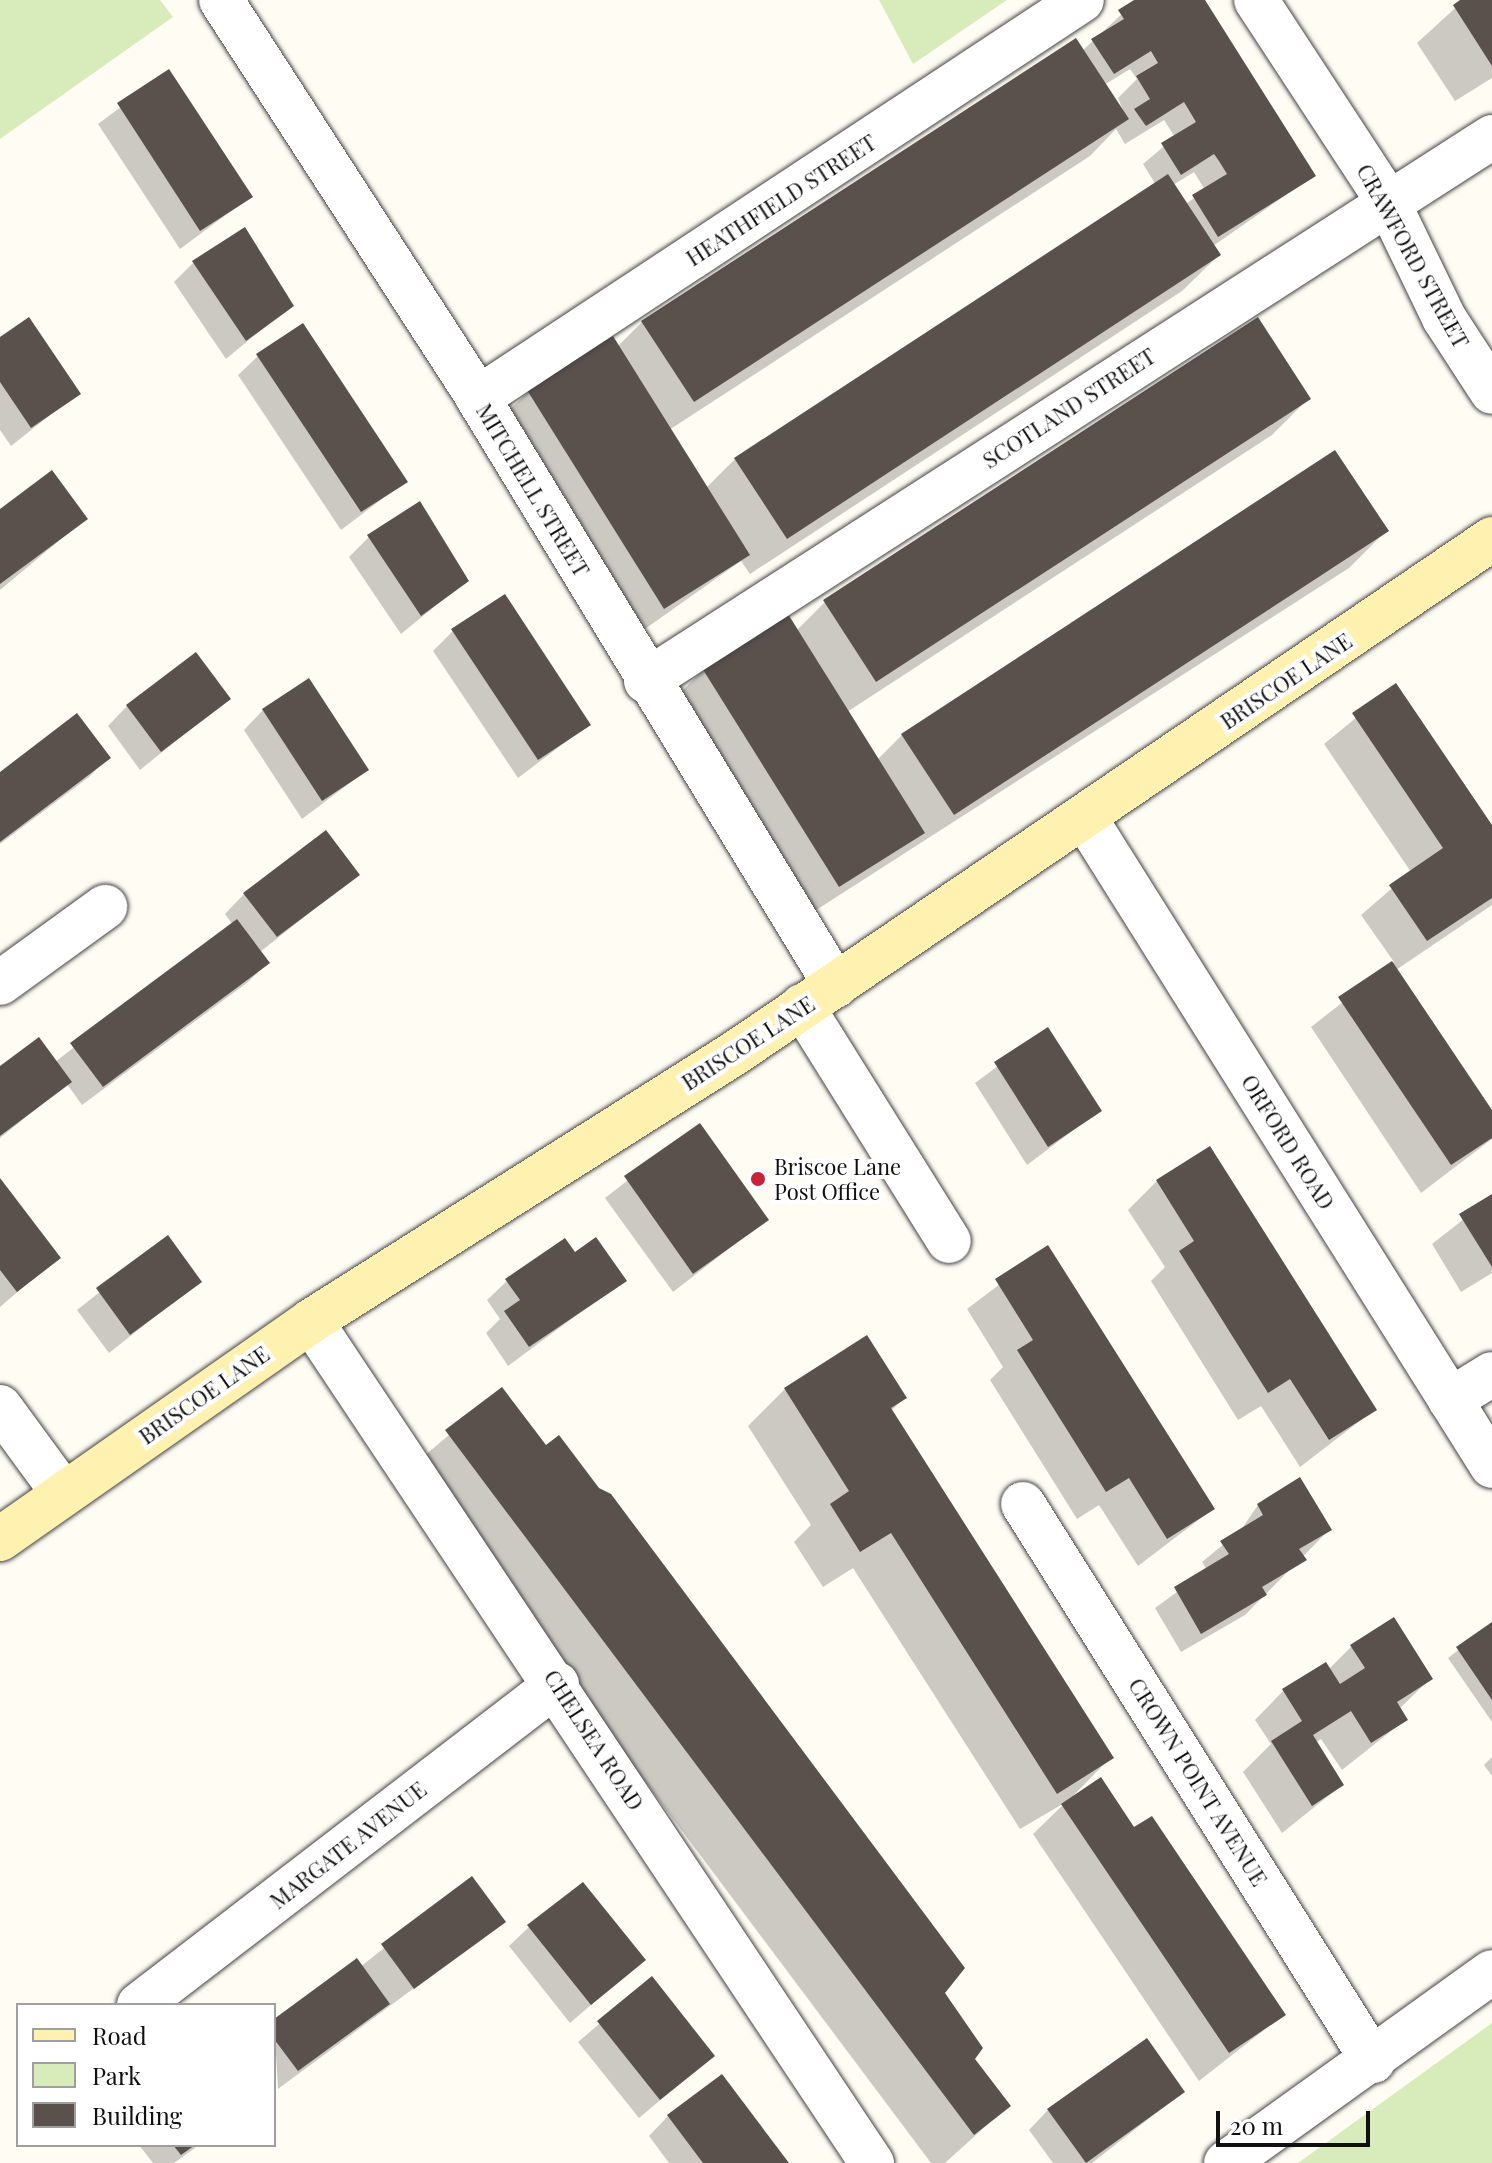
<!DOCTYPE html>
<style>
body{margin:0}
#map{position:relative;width:1492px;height:2163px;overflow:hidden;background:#fffcf4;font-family:"Playfair Display",serif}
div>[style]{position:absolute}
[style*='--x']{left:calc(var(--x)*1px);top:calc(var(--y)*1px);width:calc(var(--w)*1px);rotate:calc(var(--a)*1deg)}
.green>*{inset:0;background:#d8ecbb}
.shadow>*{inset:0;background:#0003}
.building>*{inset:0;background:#5a504c}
.roads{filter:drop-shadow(0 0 2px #434343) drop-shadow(0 0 2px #434343)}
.street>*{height:44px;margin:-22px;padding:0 22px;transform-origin:22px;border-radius:22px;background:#fff}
.secondary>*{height:44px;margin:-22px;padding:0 22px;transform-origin:22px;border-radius:22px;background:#fff1af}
.dots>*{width:22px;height:22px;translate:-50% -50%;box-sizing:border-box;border:4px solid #fff;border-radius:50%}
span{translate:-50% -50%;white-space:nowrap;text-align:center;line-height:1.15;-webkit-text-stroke:8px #fff;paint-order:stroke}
.street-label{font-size:22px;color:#101010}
.poi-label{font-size:22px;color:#101010}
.left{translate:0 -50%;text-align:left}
.legend{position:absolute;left:16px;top:2003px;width:260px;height:144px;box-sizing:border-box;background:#fff;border:2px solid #9f9f9f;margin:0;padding:10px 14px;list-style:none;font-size:24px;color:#101010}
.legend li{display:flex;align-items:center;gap:16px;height:40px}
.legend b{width:40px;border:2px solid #9f9f9f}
.scale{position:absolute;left:1216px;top:2111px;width:154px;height:36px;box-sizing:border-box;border:4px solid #101010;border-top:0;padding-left:10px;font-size:24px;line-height:28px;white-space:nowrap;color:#101010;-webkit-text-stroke:6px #fff;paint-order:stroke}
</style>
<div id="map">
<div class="green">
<div style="clip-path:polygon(0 0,160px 0,173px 17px,0 139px)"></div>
<div style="clip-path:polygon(879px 0,1007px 0,913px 64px)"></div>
<div style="clip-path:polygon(1492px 2023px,1492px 2163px,1298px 2163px)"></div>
</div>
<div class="shadow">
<div style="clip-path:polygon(evenodd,1137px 0,1203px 0,1313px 176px,1213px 246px,1219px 255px,1182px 291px,750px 574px,741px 561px,635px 636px,499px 420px,528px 392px,617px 347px,642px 322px,1082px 51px,1137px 0,1130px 69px,1137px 79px,1118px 98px,1127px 120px,1104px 85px,1130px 69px,1137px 0,1164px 120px,1175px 137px,1143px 164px,1156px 185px,735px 459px,706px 488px,669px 430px,1090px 156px,1116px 129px,1125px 144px,1164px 120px,1137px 0,1194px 172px,1205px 190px,1186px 204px,1173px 185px,1194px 172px)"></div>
<div style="clip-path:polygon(1464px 0,1492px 0,1492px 78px,1455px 101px,1417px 43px)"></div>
<div style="clip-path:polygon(168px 72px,250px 197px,180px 249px,98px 124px)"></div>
<div style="clip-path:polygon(193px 263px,291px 305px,226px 359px,174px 282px)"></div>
<div style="clip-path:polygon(0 339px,78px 393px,11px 446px,0 430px)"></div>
<div style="clip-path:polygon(258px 356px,406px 481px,341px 530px,238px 375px)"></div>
<div style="clip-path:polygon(1309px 398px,1272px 435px,847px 712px,877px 760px,902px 735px,1386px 531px,1349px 568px,810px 914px,675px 698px,703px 670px,796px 631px,825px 602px)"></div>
<div style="clip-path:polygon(0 511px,85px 519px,0 590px)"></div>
<div style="clip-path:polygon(369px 537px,467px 580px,401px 634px,349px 557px)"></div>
<div style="clip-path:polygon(453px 631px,588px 725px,518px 778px,433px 651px)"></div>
<div style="clip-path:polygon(1395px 686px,1492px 828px,1492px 905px,1396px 970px,1492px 1114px,1492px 1139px,1421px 1193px,1311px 1027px,1394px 962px,1361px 915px,1411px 872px,1324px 744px)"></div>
<div style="clip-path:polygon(229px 698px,140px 770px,108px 726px,127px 706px)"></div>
<div style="clip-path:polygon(263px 710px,367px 770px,302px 819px,244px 730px)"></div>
<div style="clip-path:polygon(108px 757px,89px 777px,0 844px,0 774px)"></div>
<div style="clip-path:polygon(357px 875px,260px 952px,267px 963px,248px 982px,82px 1105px,67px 1084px,0 1138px,0 1068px,55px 1062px,233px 925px,225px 914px,244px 894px)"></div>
<div style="clip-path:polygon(1047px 1030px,1099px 1111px,1027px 1165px,975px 1083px)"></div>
<div style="clip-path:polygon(699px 1125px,766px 1220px,673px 1292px,605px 1198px)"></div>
<div style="clip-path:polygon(0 1181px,58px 1257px,0 1307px)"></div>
<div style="clip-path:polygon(1157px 1181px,1374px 1410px,1300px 1467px,1261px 1406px,1238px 1420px,1151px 1281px,1165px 1267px,1128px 1210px)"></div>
<div style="clip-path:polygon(1492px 1197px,1492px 1273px,1461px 1292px,1432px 1244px)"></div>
<div style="clip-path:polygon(168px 1238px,200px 1281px,109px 1353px,77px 1310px)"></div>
<div style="clip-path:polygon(1048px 1248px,1213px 1509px,1138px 1566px,1099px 1505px,1077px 1519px,990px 1380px,1003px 1367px,967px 1309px)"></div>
<div style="clip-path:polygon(574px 1254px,624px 1280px,508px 1366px,486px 1333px,500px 1319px,487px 1300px,507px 1281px)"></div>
<div style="clip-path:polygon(785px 1389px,904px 1398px,891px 1411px,1111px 1757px,1073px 1796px,1134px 1830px,1283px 2015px,1199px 2081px,1033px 1834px,1066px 1802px,1020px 1829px,853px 1568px,823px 1587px,794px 1542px,811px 1525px,748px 1426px)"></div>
<div style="clip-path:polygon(502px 1390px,942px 1993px,973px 2059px,1008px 2106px,945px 2163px,931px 2163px,410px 1468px)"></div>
<div style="clip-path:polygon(1258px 1505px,1329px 1530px,1245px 1615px,1181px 1652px,1155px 1608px,1207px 1570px,1202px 1562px,1241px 1530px)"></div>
<div style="clip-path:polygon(1492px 1624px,1492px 1722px,1448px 1658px)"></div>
<div style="clip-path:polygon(1352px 1646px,1430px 1679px,1399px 1709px,1405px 1720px,1342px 1770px,1321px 1739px,1315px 1743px,1342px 1785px,1282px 1833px,1243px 1772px,1271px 1744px,1255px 1720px,1283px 1691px,1328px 1670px)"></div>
<div style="clip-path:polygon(1492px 1757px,1492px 1776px,1484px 1765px)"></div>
<div style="clip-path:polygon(472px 1879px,503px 1922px,278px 2089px,274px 2021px,360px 1967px)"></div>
<div style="clip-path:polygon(529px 1927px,643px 1960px,570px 2023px,509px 1946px)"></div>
<div style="clip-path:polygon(652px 1979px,713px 2056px,639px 2118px,578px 2042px)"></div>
<div style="clip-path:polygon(1183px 2092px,1092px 2163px,1053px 2163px,1029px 2130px,1048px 2110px)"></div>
<div style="clip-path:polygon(668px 2116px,787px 2163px,669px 2163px,649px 2136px)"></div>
<div style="clip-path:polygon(139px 2145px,199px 2145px,174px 2163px,153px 2163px)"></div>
</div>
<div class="building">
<div style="clip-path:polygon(1134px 0,1205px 0,1316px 176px,1218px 237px,1192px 195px,1227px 174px,1219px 161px,1214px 154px,1181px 175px,1161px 143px,1196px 122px,1184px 102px,1146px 126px,1134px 109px,1150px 99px,1136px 76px,1158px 63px,1151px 51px,1114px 74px,1091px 39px,1124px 19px,1118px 10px)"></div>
<div style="clip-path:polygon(1460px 0,1492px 0,1492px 66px,1453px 5px)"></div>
<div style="clip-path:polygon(1076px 38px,1129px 119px,694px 402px,641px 321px)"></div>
<div style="clip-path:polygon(169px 69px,253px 197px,200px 231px,117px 103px)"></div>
<div style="clip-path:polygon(1168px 174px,1221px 255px,787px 539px,734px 458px)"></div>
<div style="clip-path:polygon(245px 227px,294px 306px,246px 341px,192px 261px)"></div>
<div style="clip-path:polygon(29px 317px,81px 394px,31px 428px,0 382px,0 337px)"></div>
<div style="clip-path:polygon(1258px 317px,1311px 399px,876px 682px,823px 600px)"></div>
<div style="clip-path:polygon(303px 323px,408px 482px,361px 512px,256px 354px)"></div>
<div style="clip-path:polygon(613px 336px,750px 555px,664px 609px,527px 390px)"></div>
<div style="clip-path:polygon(1335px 450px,1389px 531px,954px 815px,901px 734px)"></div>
<div style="clip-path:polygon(52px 470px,88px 519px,0 584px,0 509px)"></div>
<div style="clip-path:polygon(420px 501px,469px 581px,421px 616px,367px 535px)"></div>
<div style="clip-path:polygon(505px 594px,591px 725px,538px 760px,451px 629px)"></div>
<div style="clip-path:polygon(788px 614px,925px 833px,839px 887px,702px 668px)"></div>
<div style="clip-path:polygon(196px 652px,231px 699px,161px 752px,126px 705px)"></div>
<div style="clip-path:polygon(309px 678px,369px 770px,322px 801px,262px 709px)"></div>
<div style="clip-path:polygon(1396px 683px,1492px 825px,1492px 898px,1427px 941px,1389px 885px,1443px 848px,1352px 713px)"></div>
<div style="clip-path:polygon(77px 713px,111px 758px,0 842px,0 772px)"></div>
<div style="clip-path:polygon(326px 830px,360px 875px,277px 937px,243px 893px)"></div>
<div style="clip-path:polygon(237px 919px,270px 963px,103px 1087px,70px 1043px)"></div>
<div style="clip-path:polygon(1392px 961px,1492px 1110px,1492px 1138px,1451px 1165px,1338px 997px)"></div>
<div style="clip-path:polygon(1048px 1027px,1102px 1111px,1048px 1147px,994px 1062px)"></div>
<div style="clip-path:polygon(39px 1037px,72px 1082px,0 1136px,0 1066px)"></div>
<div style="clip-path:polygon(700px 1123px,769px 1220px,693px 1274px,624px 1176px)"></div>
<div style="clip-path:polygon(1210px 1146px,1377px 1410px,1329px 1440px,1290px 1379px,1268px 1393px,1179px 1251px,1194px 1241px,1156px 1180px)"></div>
<div style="clip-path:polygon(0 1178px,61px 1258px,17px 1292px,0 1270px)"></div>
<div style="clip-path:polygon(1492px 1194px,1492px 1267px,1459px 1214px)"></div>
<div style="clip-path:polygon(168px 1235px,202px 1282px,130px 1335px,96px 1288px)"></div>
<div style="clip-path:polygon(596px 1237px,627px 1281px,529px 1347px,504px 1311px,520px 1300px,505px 1279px,565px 1238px,575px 1252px)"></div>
<div style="clip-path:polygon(1048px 1245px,1215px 1509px,1167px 1539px,1129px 1478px,1106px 1492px,1017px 1350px,1033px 1340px,995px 1279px)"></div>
<div style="clip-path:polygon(867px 1335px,907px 1398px,891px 1408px,1114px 1758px,1057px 1794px,891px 1533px,860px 1552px,830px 1504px,849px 1491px,784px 1388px)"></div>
<div style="clip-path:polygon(502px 1387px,546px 1445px,559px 1435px,599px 1488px,611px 1494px,965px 1968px,945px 1993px,983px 2048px,975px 2059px,1011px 2106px,974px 2135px,445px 1430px)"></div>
<div style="clip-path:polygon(1300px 1477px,1332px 1530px,1299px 1549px,1307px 1560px,1262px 1587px,1267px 1595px,1201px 1634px,1174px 1587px,1229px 1554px,1220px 1541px,1263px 1515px,1257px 1504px)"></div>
<div style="clip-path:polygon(1394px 1617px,1433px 1679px,1397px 1702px,1408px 1720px,1371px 1743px,1351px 1711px,1313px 1735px,1344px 1785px,1312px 1806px,1271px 1741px,1302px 1721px,1282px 1689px,1326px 1662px,1340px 1684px,1365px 1668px,1350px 1645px)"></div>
<div style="clip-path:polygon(1492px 1622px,1492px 1700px,1456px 1647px)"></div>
<div style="clip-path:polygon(1101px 1777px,1134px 1827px,1152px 1816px,1286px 2015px,1229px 2053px,1061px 1804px)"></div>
<div style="clip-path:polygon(472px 1876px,506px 1922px,414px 1989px,381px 1944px)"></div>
<div style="clip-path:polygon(583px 1882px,646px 1960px,591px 2005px,527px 1925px)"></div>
<div style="clip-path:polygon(357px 1958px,390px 2004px,298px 2071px,274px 2039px,274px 2019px)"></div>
<div style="clip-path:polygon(652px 1976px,715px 2056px,660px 2100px,597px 2021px)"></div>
<div style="clip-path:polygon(1147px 2038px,1185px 2092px,1086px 2163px,1047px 2109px)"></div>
<div style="clip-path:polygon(722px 2074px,789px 2163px,703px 2163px,667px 2115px)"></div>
<div style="clip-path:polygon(173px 2145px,195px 2145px,181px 2155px)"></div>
</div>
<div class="roads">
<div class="street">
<div style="--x:221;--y:0;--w:474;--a:57.1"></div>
<div style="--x:478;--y:398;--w:688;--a:58.67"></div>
<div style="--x:1256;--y:0;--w:241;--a:56.8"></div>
<div style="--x:1388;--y:202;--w:129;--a:64.2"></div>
<div style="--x:1444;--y:318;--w:88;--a:57"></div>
<div style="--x:478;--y:398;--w:723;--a:-33.38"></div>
<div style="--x:646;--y:681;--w:1006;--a:-32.74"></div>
<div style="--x:1085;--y:818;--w:765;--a:57.87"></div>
<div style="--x:0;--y:983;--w:130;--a:-35.9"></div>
<div style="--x:802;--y:1006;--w:277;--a:58"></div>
<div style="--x:311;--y:1321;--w:1012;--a:56.33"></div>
<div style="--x:1450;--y:1400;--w:49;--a:-31.8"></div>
<div style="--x:0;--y:1407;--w:107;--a:53.8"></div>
<div style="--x:1023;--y:1504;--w:658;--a:57.86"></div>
<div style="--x:139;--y:2005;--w:527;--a:-37.52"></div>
<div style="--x:1226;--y:2163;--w:327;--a:-35.7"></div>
</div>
<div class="secondary">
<div style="--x:0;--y:1539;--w:380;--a:-35"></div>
<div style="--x:311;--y:1321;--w:498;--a:-32.3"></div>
<div style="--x:732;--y:1055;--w:919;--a:-34.17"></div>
</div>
</div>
<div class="dots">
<div style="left:758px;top:1179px;background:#c72235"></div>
</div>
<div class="street-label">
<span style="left:781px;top:200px;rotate:-33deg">HEATHFIELD STREET</span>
<span style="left:1413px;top:256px;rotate:61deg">CRAWFORD STREET</span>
<span style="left:1069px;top:408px;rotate:-33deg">SCOTLAND STREET</span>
<span style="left:533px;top:490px;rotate:59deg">MITCHELL STREET</span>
<span style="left:1286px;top:681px;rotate:-34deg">BRISCOE LANE</span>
<span style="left:748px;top:1043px;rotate:-33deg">BRISCOE LANE</span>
<span style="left:1288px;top:1142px;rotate:58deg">ORFORD ROAD</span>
<span style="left:204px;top:1395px;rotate:-35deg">BRISCOE LANE</span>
<span style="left:594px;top:1740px;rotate:57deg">CHELSEA ROAD</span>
<span style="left:1198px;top:1782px;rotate:58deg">CROWN POINT AVENUE</span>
<span style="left:348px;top:1845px;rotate:-38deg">MARGATE AVENUE</span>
</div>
<div class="poi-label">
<span class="left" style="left:774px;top:1179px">Briscoe Lane<br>Post Office</span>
</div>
<ul class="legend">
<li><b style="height:10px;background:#fff1af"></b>Road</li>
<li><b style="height:22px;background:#d8ecbb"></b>Park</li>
<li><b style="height:22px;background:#5a504c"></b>Building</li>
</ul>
<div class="scale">20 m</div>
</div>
